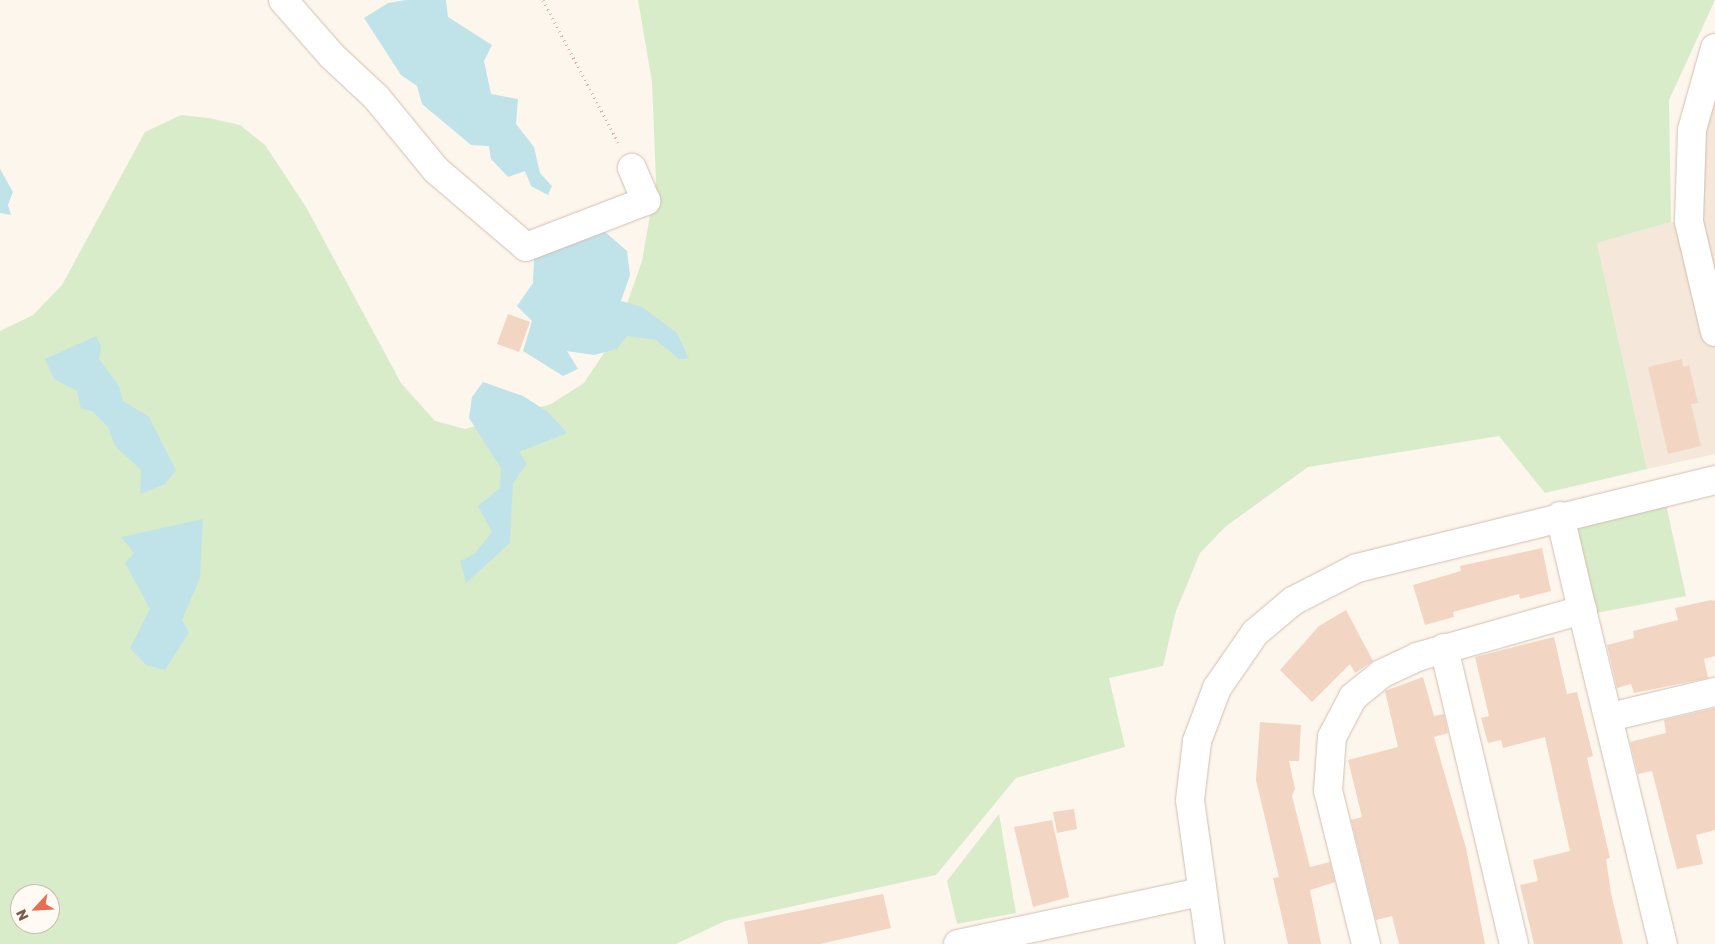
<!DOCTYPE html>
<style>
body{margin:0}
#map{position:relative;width:1715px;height:944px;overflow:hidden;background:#fdf6ec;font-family:"Golos Text",sans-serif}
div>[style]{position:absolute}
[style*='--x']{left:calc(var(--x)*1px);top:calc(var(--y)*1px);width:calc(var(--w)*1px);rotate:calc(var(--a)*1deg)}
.residential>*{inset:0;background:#f5e8da}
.green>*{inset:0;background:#d8ecc9}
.water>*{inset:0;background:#bfe3e8}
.building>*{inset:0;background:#f3d5c3}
.path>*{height:3px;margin-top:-1.5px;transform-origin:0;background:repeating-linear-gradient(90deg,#d9b8a5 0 1px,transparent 0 5px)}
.roads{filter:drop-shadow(0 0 1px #d1beb0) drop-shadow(0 0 1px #d1beb0)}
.minor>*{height:28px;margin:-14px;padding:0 14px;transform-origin:14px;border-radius:14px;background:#fff}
.tertiary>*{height:28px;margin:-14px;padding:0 14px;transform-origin:14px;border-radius:14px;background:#fff}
span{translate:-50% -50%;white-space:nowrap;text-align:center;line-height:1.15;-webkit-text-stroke:5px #fffaf3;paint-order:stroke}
.north{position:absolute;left:10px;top:884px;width:50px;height:50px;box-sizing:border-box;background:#fffaf3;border:1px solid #cabbb1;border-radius:50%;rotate:245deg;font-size:14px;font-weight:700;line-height:20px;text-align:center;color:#7a5c4d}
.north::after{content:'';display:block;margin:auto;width:18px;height:22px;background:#e76f51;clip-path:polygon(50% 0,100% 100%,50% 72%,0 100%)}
</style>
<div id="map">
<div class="residential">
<div style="clip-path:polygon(1715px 48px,1715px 454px,1647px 469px,1597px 243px,1671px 222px,1689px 222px)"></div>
</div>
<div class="green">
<div style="clip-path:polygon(evenodd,638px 0,1715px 0,1669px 100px,1671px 222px,1597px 243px,1647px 469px,1545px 493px,1499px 436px,1308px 467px,1225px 527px,1200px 553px,1176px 611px,1163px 666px,1109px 678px,1125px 747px,1016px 778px,936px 875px,725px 921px,676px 944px,0 944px,0 331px,33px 315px,62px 285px,145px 132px,181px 115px,209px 118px,240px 125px,265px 145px,306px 207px,401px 383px,435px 421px,465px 429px,551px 404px,584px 383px,616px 335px,642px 261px,656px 181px,652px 82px,638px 0,20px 894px,50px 894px,50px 924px,20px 924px,20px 894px)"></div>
<div style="clip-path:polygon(1666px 504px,1686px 596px,1596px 613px,1574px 525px)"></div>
<div style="clip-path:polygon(999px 814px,1016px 913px,957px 924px,947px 881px)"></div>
</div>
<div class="water">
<div style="clip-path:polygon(406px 0,446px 0,448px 17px,492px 45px,484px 61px,491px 94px,518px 99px,516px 124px,534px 147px,540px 173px,552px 186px,548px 195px,531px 186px,525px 171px,508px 177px,491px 159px,489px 146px,471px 145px,422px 104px,417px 86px,401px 75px,364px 18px,388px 3px)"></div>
<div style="clip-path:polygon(0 169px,13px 192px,8px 205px,11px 215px,0 213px)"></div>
<div style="clip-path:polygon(604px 231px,627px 251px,630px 275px,621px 301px,642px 307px,677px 333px,689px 359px,679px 359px,656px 340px,627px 336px,617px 349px,594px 355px,567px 351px,578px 369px,563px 376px,523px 351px,532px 321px,517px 306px,533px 283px,534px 259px)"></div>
<div style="clip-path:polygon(96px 336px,101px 346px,99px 359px,119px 386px,123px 401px,149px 417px,176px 470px,165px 484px,140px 494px,141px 470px,115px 446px,108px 427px,92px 411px,81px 409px,77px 391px,54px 379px,45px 359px)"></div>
<div style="clip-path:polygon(483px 382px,523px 396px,548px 412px,567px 433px,519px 452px,527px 464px,513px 483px,510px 543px,466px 583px,460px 561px,474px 554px,492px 532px,478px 506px,500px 488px,501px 468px,469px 418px,472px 397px)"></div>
<div style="clip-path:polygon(203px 519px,200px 578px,182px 620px,189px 632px,165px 670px,146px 665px,130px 648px,150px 609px,125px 563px,134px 553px,121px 537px)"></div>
</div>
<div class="building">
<div style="clip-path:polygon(508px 314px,530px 322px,519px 352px,497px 344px)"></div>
<div style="clip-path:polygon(1682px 359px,1683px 367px,1689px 365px,1698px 403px,1691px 404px,1701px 446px,1668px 454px,1648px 367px)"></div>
<div style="clip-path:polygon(1542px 548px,1551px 591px,1520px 599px,1519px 594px,1453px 612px,1454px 617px,1425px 625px,1413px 585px,1461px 571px,1460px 566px)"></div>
<div style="clip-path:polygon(1711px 600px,1715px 601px,1715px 656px,1704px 659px,1708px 678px,1634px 693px,1631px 684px,1617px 688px,1607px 645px,1634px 638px,1633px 631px,1678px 620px,1675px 608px)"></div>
<div style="clip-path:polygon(1346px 610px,1373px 661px,1355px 673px,1350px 664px,1312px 702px,1280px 670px,1319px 626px)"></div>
<div style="clip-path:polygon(1554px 637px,1567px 694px,1577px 692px,1593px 756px,1587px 758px,1610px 858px,1606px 859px,1611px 893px,1623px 944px,1534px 944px,1520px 885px,1538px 881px,1533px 860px,1570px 851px,1545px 737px,1503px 748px,1501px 740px,1488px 743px,1481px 718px,1489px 716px,1475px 657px)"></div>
<div style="clip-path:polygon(1423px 677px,1434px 716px,1444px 714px,1448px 733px,1434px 737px,1466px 848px,1485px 944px,1399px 944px,1392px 916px,1376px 920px,1351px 820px,1362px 817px,1348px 760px,1398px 747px,1385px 691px)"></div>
<div style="clip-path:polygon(1715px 708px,1715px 830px,1696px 835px,1703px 864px,1677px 869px,1652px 771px,1638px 774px,1630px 742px,1666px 733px,1664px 720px)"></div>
<div style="clip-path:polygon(1260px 722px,1301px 725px,1299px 761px,1289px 761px,1295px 789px,1292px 796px,1310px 867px,1330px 862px,1335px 882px,1310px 890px,1321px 944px,1288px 944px,1273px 878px,1279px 877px,1256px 780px)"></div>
<div style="clip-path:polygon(1074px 809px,1077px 829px,1057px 833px,1053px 812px)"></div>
<div style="clip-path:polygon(1052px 820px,1069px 897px,1033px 907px,1014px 827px)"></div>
<div style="clip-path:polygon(883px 894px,891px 928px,820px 944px,748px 944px,744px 922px)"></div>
</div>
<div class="path">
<div style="--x:543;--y:0;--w:165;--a:62.2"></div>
</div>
<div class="roads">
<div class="minor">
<div style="--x:283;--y:0;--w:74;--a:48.8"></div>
<div style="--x:332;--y:56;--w:60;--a:43"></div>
<div style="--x:376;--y:97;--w:94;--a:50.6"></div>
<div style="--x:436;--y:170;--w:118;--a:40.5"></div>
<div style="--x:526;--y:247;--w:129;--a:-21"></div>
<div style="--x:646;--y:201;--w:36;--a:-113"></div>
<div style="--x:1715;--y:48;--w:85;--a:105.7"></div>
<div style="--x:1692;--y:130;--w:92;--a:91.9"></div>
<div style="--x:1689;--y:222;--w:113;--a:76.7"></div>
<div style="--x:1560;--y:516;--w:97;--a:76.8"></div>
<div style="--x:1444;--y:648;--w:304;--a:76.7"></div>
<div style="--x:1610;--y:717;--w:108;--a:-13.4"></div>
<div style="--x:1366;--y:944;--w:158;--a:-103.9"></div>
<div style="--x:1328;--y:791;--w:54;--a:-85.8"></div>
<div style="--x:1332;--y:737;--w:45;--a:-62.3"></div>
<div style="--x:1353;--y:697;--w:36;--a:-39"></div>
<div style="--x:1381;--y:674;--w:40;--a:-25"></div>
<div style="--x:1417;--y:657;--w:172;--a:-15.9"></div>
<div style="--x:1582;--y:610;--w:344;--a:76.4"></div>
</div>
<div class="tertiary">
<div style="--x:958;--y:944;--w:249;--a:-12.1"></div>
<div style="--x:1210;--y:944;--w:145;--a:-97.9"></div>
<div style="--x:1190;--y:800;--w:59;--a:-83.2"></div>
<div style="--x:1197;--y:741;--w:57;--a:-69.3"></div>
<div style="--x:1217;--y:688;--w:67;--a:-55.4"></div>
<div style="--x:1255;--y:633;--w:50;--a:-40.1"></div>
<div style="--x:1293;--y:601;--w:72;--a:-27.3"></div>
<div style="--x:1357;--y:568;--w:369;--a:-13.8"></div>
</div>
</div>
<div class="north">N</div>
</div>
